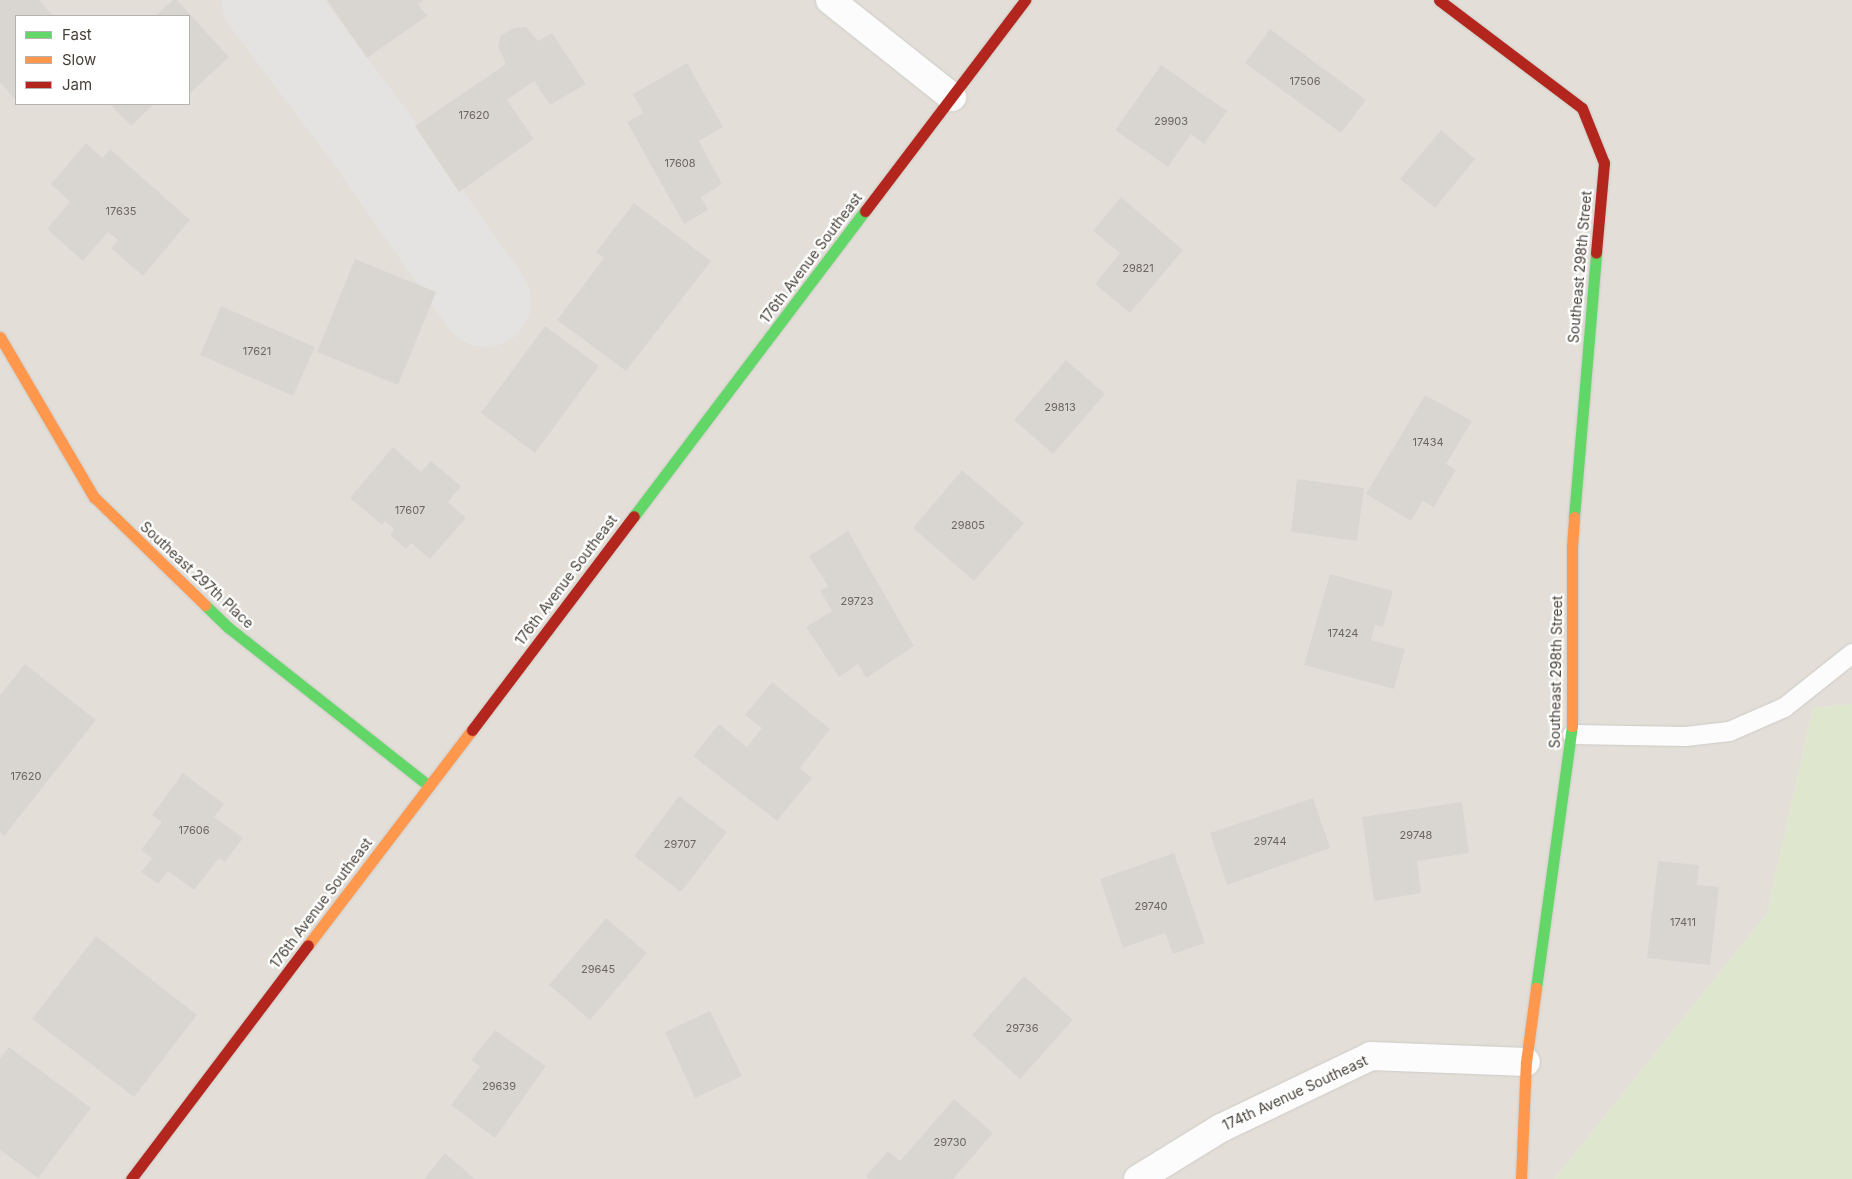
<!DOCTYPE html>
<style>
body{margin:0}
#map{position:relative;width:1852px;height:1179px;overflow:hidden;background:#f0edea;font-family:Inter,sans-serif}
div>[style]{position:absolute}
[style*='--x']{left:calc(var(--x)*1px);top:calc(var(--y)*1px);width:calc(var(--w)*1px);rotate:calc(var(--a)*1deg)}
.residential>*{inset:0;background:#e3dfd8}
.green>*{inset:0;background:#dee7cd}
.taxiway>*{height:91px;margin:-45.5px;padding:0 45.5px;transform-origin:45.5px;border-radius:45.5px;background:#e4e3e1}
.building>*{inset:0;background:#d9d6d2}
.roads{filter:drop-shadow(0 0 1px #cecbc8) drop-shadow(0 0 1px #cecbc8)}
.lane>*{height:19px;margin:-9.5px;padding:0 9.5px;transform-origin:9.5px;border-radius:9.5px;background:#fdfcfc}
.street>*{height:28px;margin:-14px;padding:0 14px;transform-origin:14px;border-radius:14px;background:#fdfcfc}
.fast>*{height:11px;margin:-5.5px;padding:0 5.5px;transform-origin:5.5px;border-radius:5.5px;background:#63d668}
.slow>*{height:11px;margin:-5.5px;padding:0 5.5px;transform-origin:5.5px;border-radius:5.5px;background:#ff974d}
.jam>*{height:11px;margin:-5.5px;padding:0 5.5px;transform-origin:5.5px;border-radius:5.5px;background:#b3261e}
span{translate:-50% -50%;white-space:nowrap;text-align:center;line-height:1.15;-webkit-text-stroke:4.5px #fff;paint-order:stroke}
.number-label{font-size:11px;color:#6b665e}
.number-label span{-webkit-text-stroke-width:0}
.street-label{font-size:14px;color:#453f37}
.legend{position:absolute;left:15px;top:15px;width:175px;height:90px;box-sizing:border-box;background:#fff;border:1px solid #b5b2af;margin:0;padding:6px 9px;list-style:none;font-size:15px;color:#453f37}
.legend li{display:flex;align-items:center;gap:10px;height:25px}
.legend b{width:25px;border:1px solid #b5b2af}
</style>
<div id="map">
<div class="residential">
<div style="clip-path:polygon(evenodd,0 0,1852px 0,1852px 704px,1813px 708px,1767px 914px,1555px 1179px,0 1179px,0 0,16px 16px,189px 16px,189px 104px,16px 104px,16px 16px)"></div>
</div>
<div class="green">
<div style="clip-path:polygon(1852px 704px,1852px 1179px,1555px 1179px,1767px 914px,1813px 708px)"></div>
</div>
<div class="taxiway">
<div style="--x:267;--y:0;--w:171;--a:53.1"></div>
<div style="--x:370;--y:137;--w:200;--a:55"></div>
</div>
<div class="building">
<div style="clip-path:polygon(0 0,39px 0,53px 16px,16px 16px,16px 101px,0 82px)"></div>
<div style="clip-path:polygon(173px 0,177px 0,229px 57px,189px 94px,189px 16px,155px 16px)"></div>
<div style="clip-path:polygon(327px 0,424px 0,418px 4px,427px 16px,367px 58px)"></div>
<div style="clip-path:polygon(526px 27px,538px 41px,552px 33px,586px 84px,550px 105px,534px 81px,507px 100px,534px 139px,459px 192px,415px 126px,506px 64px,498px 46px,501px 35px,514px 28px)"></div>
<div style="clip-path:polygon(1270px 29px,1366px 100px,1341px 133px,1245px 63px)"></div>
<div style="clip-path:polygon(687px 63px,723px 127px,699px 141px,722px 184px,701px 197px,708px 210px,684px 224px,627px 122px,643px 113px,633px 94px)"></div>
<div style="clip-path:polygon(1161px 65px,1227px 111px,1204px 144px,1191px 134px,1168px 167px,1115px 130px)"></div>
<div style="clip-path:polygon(110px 104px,154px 104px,131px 126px)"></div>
<div style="clip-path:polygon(1441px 130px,1475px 159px,1435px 208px,1400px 179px)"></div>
<div style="clip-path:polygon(86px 143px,102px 158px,110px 149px,190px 220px,143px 276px,111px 248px,118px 240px,108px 232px,83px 261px,47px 229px,70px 202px,51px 184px)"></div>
<div style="clip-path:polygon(1121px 197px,1183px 250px,1130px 313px,1095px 284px,1120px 253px,1093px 231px)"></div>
<div style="clip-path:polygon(634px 203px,711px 261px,626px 371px,557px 320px,604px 258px,596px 252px)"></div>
<div style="clip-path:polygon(355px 259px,436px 292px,398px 385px,317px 352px)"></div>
<div style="clip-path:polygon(221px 306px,315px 347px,293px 396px,200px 355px)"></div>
<div style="clip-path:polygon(545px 326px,599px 366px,535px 453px,481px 413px)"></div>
<div style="clip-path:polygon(1066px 360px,1105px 394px,1053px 454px,1014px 420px)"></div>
<div style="clip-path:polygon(1425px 395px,1472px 421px,1446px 464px,1456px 470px,1434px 507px,1423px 501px,1411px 521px,1366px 494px)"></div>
<div style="clip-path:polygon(393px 447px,421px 472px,431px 461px,461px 486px,448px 502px,466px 518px,430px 559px,411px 543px,406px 549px,390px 535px,394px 529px,385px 521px,382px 525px,350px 498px)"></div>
<div style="clip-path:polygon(962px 470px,1024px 523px,974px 581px,913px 528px)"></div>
<div style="clip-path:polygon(1297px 479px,1364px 488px,1357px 541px,1291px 532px)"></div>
<div style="clip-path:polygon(848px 531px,914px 646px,866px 678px,858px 664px,839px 677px,806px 627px,832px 611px,820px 591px,828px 586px,809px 556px)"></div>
<div style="clip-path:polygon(1330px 574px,1393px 591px,1383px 627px,1375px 625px,1371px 640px,1405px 649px,1394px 689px,1304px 665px)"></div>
<div style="clip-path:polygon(25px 664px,96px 720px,4px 836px,0 832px,0 695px)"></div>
<div style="clip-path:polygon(772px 682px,830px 729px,800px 768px,812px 778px,777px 821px,693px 756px,719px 724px,747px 747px,762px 728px,745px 715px)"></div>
<div style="clip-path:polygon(183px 773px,224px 804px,214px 817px,243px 838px,225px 862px,219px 858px,194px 890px,168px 871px,158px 884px,141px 872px,152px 858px,141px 850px,162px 822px,152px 815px)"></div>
<div style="clip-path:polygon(679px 796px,727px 832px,681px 892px,634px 856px)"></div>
<div style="clip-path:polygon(1313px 798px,1330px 848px,1227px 885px,1210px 833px)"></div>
<div style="clip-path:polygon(1462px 802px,1469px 853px,1417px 861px,1421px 893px,1374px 901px,1362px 817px)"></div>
<div style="clip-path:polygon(1174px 853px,1205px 943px,1173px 954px,1165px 933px,1123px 948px,1100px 879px)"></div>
<div style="clip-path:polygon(1658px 861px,1699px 865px,1697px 885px,1719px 887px,1710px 965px,1647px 958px)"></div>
<div style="clip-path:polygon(606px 918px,647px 953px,590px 1020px,549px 985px)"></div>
<div style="clip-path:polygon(96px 936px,197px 1015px,134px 1097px,32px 1019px)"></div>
<div style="clip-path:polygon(1024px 976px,1073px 1020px,1020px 1079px,972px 1035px)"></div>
<div style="clip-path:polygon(710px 1011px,742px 1076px,695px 1098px,665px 1032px)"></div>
<div style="clip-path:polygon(495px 1030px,546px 1066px,495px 1138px,451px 1105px,480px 1066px,471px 1060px)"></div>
<div style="clip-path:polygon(9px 1047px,91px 1108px,38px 1178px,0 1150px,0 1058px)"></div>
<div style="clip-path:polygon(954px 1099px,993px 1133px,953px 1179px,869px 1179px,866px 1176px,888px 1151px,900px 1161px)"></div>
<div style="clip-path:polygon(445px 1153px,475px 1179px,424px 1179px)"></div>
</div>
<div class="roads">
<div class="lane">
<div style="--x:1572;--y:734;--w:113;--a:1"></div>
<div style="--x:1685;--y:736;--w:44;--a:-6.5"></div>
<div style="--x:1729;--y:731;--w:60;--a:-23.6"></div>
<div style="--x:1784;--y:707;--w:87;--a:-38.5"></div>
</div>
<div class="street">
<div style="--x:830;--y:0;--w:156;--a:38.5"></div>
<div style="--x:1138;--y:1179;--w:97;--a:-31.6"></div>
<div style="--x:1221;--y:1128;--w:166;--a:-25.6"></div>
<div style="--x:1371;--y:1056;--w:155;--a:2.2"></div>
</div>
<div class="fast">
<div style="--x:634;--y:516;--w:383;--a:-52.9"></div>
<div style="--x:1574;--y:517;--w:265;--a:-85.2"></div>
<div style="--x:205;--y:605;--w:33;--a:44"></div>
<div style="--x:229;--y:628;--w:255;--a:38.3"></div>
<div style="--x:1536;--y:988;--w:264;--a:-82.2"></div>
</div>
<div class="slow">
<div style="--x:0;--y:337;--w:186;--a:59.6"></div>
<div style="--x:94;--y:497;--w:155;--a:44.2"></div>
<div style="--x:1572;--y:726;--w:179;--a:-90"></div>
<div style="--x:1572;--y:547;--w:30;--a:-86"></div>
<div style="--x:308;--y:945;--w:270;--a:-52.7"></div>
<div style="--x:1521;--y:1179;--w:117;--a:-87.6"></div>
<div style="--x:1526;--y:1062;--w:75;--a:-82.3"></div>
</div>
<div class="jam">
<div style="--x:1439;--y:0;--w:179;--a:37.1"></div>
<div style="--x:1582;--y:108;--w:59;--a:68.2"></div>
<div style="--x:1604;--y:163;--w:90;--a:95.1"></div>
<div style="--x:865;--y:211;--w:265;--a:-52.8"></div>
<div style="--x:472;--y:730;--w:268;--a:-52.9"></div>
<div style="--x:131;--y:1179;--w:293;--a:-52.9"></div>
</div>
</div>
<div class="number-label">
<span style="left:1305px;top:81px">17506</span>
<span style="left:474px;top:115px">17620</span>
<span style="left:1171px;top:121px">29903</span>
<span style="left:680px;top:163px">17608</span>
<span style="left:121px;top:211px">17635</span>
<span style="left:1138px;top:268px">29821</span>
<span style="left:257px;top:351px">17621</span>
<span style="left:1060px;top:407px">29813</span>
<span style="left:1428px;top:442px">17434</span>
<span style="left:410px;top:510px">17607</span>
<span style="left:968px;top:525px">29805</span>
<span style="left:857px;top:601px">29723</span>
<span style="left:1343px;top:633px">17424</span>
<span style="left:26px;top:776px">17620</span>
<span style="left:194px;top:830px">17606</span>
<span style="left:1416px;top:835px">29748</span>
<span style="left:1270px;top:841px">29744</span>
<span style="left:680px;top:844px">29707</span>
<span style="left:1151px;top:906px">29740</span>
<span style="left:1683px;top:922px">17411</span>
<span style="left:598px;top:969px">29645</span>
<span style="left:1022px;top:1028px">29736</span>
<span style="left:499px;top:1086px">29639</span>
<span style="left:950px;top:1142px">29730</span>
</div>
<div class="street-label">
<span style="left:811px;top:258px;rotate:-53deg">176th Avenue Southeast</span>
<span style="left:1580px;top:267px;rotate:-85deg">Southeast 298th Street</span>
<span style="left:197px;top:575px;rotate:43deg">Southeast 297th Place</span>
<span style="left:566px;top:580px;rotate:-53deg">176th Avenue Southeast</span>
<span style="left:1556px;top:672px;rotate:-89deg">Southeast 298th Street</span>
<span style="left:321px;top:903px;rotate:-53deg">176th Avenue Southeast</span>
<span style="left:1295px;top:1093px;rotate:-25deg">174th Avenue Southeast</span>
</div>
<ul class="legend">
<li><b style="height:6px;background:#63d668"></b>Fast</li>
<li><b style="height:6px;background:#ff974d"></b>Slow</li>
<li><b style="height:6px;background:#b3261e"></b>Jam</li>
</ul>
</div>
